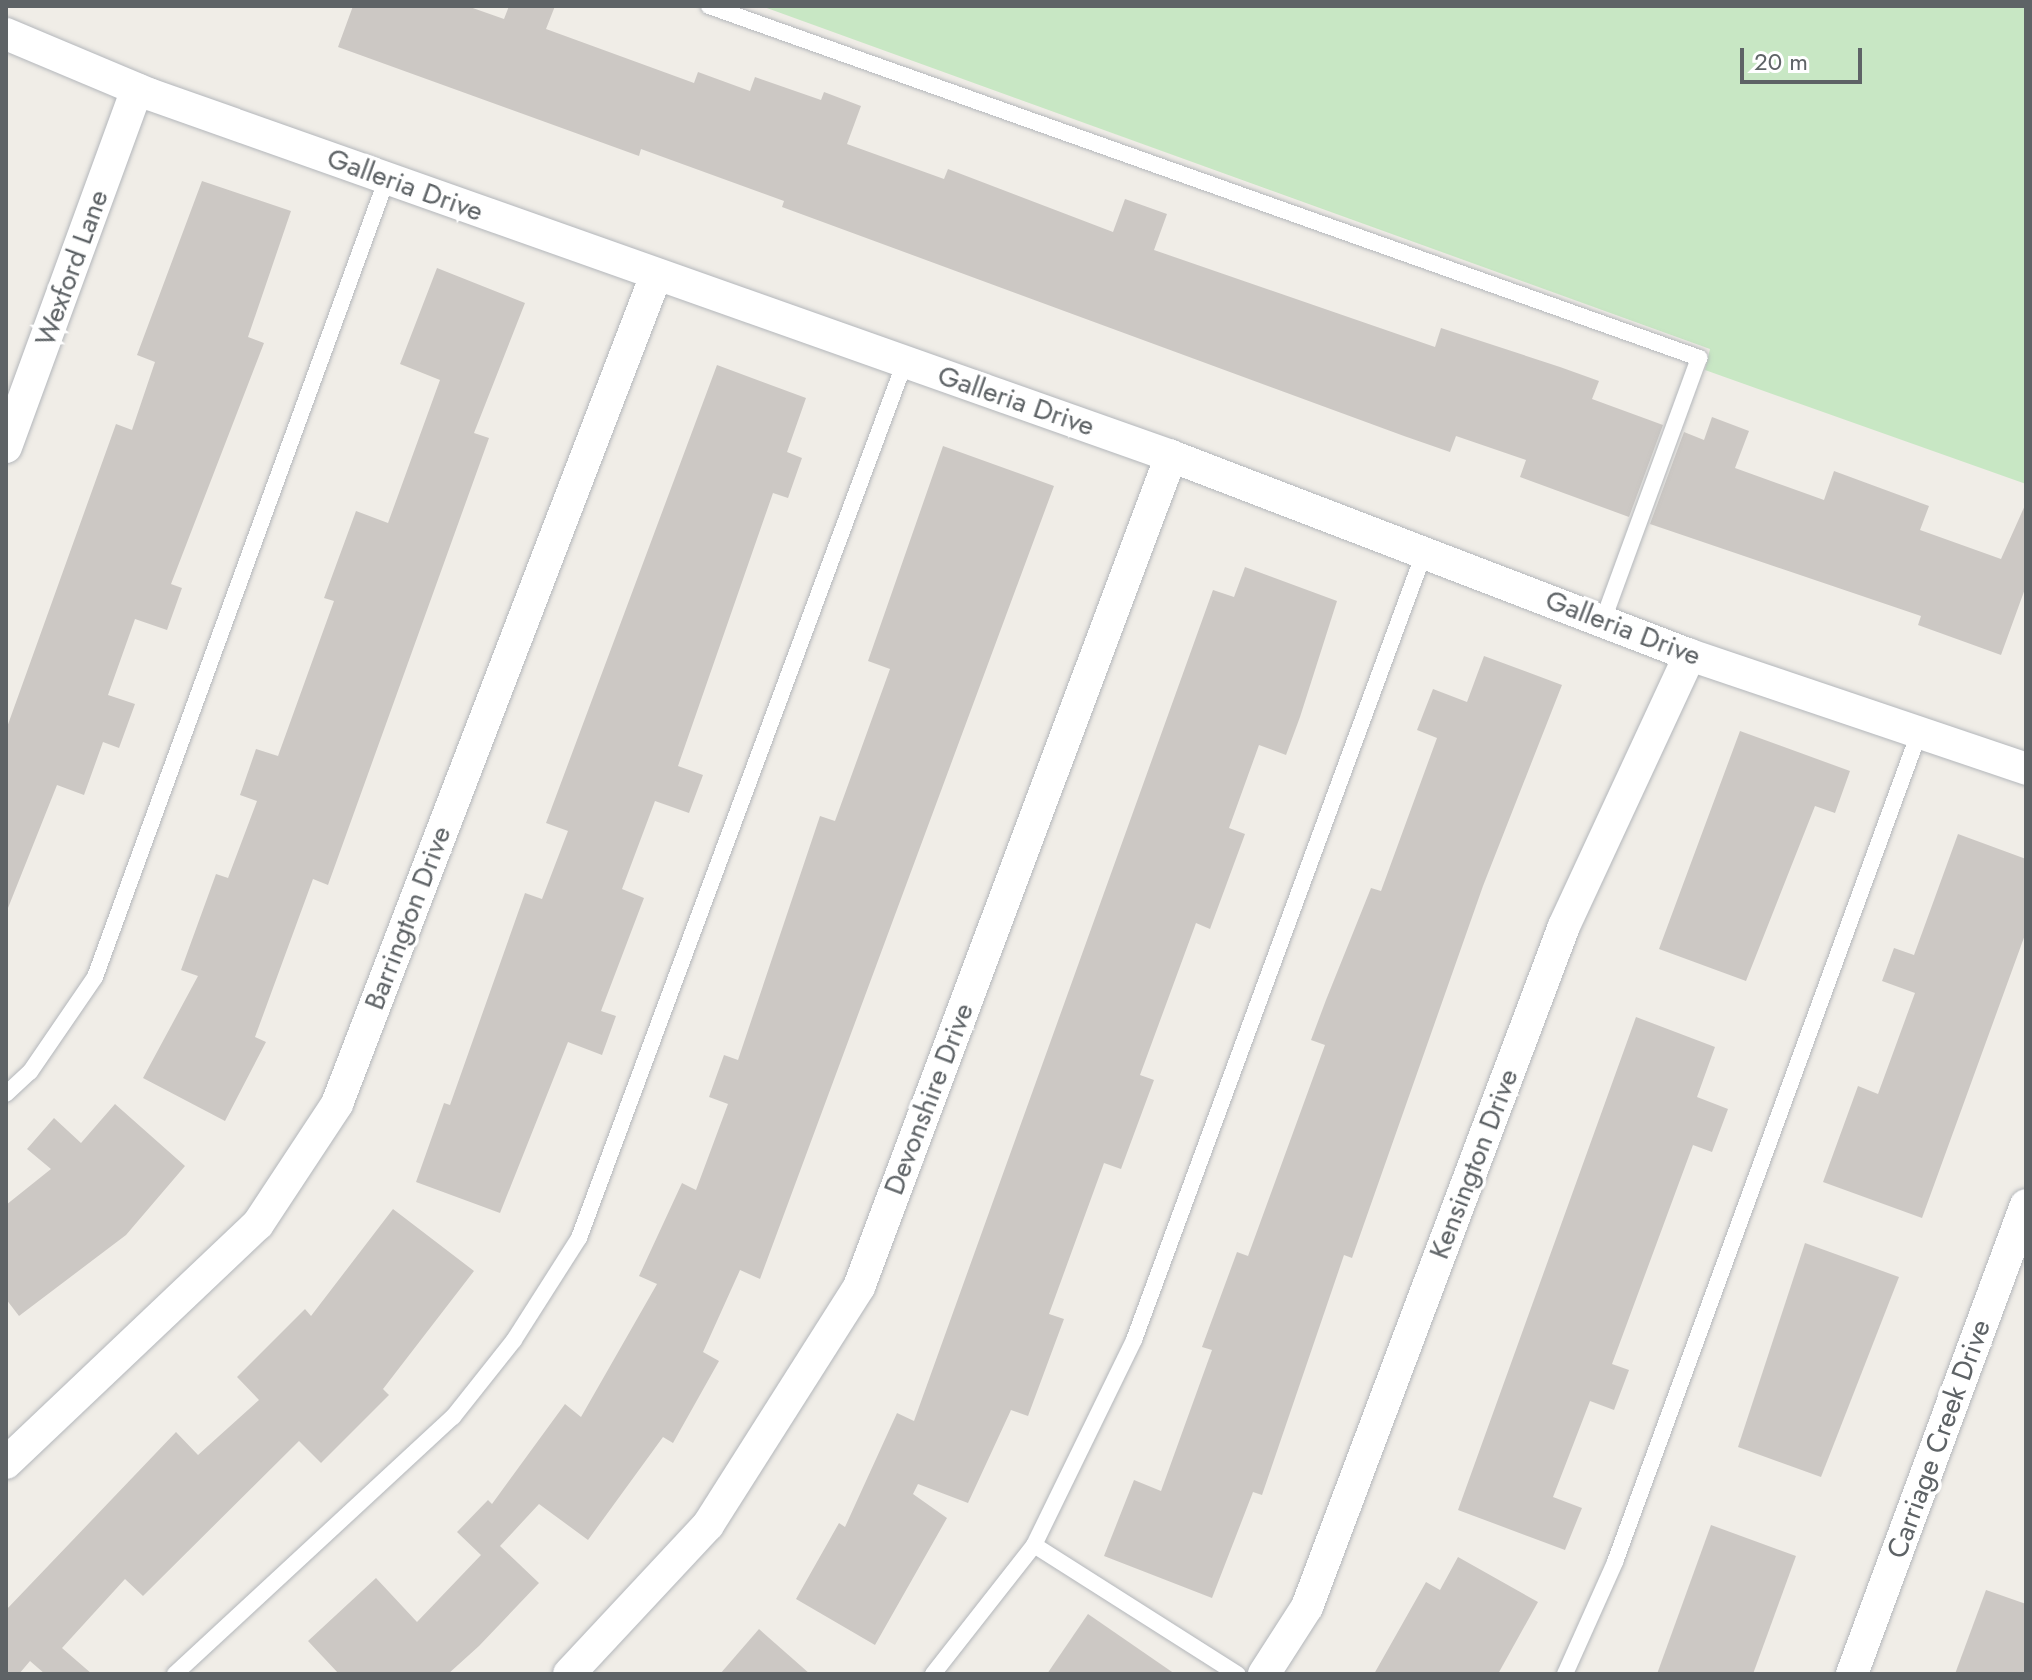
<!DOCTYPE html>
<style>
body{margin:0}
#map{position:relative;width:2032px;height:1680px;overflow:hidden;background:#f0ede7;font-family:Jost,sans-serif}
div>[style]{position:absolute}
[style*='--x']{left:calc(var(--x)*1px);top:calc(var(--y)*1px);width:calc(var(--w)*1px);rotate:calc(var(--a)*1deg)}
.green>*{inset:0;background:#c8e7c4}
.building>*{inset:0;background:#ccc8c4}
.roads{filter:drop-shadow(0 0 2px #b4b7bb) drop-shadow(0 0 2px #b4b7bb)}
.service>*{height:16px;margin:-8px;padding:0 8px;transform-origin:8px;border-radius:8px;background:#fff}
.minor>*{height:32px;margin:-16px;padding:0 16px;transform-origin:16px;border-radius:16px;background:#fff}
span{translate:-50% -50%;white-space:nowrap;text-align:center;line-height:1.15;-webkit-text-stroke:7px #fff;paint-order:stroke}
.street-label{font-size:28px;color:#5e6366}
.frame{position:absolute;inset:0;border:8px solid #5e6366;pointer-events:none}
.scale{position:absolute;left:1740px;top:48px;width:122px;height:36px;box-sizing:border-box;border:4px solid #5e6366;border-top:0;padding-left:10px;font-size:24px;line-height:28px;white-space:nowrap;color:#5e6366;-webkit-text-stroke:6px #fff;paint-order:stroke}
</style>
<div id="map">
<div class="green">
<div style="clip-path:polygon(761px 6px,2026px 6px,2026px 484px,1705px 370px,1710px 349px)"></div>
</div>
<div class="building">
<div style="clip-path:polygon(353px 6px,467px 6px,504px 19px,509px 6px,555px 6px,546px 29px,694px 83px,698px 72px,750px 91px,755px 77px,821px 100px,824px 92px,861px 106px,847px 144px,944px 179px,948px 169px,1113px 232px,1125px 199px,1167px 214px,1154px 250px,1435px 347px,1441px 328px,1560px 367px,1599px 381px,1592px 399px,1663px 425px,1629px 517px,1520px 477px,1526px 460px,1456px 436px,1450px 452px,1404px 436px,782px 207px,784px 201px,641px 149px,639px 156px,338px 47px)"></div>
<div style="clip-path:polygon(202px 181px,291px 211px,248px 337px,264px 343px,171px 584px,182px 588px,167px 630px,135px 619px,108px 695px,135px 704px,119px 748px,103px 742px,84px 795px,57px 785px,6px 913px,6px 730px,116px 424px,132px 430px,155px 362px,137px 355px)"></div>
<div style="clip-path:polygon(437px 268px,525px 303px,474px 433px,489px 438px,328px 885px,313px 879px,255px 1037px,266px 1042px,225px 1121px,143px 1078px,198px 976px,181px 970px,216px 874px,228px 878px,257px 801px,240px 795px,256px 749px,278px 756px,334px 601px,324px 598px,356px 511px,388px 523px,440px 380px,400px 364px)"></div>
<div style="clip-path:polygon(717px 365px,806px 398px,787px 452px,802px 458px,788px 498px,773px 493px,678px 766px,703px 775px,689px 813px,655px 801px,622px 889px,644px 898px,601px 1011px,616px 1016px,602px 1055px,568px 1042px,500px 1213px,416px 1182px,444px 1103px,450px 1105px,525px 893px,542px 899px,568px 831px,546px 823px)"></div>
<div style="clip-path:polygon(1712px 417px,1749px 431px,1735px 468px,1824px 500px,1834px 471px,1929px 506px,1920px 530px,2001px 559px,2026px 503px,2026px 586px,2001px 655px,1918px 625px,1921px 616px,1650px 524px,1684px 432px,1704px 440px)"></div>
<div style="clip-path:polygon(943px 446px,1054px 486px,760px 1279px,740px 1270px,703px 1352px,719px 1361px,673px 1443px,663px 1437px,588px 1540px,539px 1504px,500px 1546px,539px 1583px,479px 1646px,448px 1674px,339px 1674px,308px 1641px,376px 1578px,417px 1622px,481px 1555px,457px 1532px,488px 1500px,492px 1504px,565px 1404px,581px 1417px,657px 1284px,639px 1276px,682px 1183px,696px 1190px,728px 1104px,709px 1097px,724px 1055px,738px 1060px,820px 816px,835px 821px,890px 669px,868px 661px)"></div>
<div style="clip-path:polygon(1245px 567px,1337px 601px,1300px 717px,1286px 755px,1259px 745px,1229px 828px,1245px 834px,1210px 929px,1196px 923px,1140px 1075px,1154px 1080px,1121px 1169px,1104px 1163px,1049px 1314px,1064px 1319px,1028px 1416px,1011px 1410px,968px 1503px,918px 1484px,913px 1494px,947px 1518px,875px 1645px,796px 1599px,839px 1523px,845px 1527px,897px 1413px,914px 1421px,1213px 590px,1234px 597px)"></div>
<div style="clip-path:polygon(1484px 656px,1562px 685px,1483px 886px,1352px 1258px,1344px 1255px,1262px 1495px,1253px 1492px,1212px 1598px,1104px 1556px,1134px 1480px,1161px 1491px,1212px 1350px,1202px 1347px,1237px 1252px,1248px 1256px,1325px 1045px,1311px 1040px,1326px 1000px,1371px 888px,1381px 891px,1437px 738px,1417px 730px,1433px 689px,1467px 702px)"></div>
<div style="clip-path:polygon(1740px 731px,1850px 771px,1835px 813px,1815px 806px,1746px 981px,1659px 949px)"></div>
<div style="clip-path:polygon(1958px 834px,2026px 859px,2026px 932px,1922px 1218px,1823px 1182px,1858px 1086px,1878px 1094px,1915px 993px,1882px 981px,1894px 948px,1914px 955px)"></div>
<div style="clip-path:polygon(1636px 1017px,1715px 1047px,1697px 1097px,1728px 1109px,1712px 1152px,1693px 1145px,1612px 1364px,1629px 1370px,1614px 1410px,1590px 1401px,1553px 1497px,1582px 1508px,1565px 1550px,1458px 1510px)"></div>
<div style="clip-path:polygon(115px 1104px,185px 1166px,126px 1235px,19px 1316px,6px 1299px,6px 1205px,51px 1169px,27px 1149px,54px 1118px,81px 1143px)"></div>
<div style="clip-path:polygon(393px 1209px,474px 1271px,383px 1389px,389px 1395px,321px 1463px,299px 1441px,143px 1596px,125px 1579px,62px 1648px,92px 1674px,45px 1674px,30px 1661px,19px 1674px,6px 1674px,6px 1610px,176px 1432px,198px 1455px,259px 1400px,237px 1377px,305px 1309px,311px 1316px)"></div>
<div style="clip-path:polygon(1805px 1243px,1899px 1277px,1821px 1477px,1738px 1447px)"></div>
<div style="clip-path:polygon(1711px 1525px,1796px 1556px,1753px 1674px,1657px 1674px)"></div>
<div style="clip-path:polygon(1458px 1557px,1538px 1602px,1498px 1674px,1374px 1674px,1426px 1582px,1440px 1590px)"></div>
<div style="clip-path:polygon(1986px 1590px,2026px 1604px,2026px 1674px,1955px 1674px)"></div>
<div style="clip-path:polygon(1088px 1614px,1175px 1674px,1047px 1674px)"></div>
<div style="clip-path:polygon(759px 1629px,810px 1674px,720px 1674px)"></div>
</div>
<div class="roads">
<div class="service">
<div style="--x:709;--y:6;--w:1051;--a:19.57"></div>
<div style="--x:1699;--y:358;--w:280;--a:110.1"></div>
<div style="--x:6;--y:1094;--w:33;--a:-43"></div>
<div style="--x:30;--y:1072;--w:115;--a:-55.6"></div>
<div style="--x:95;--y:977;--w:851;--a:-69.92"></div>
<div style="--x:1034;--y:1545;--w:241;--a:32.4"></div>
<div style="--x:175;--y:1674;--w:379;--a:-42.8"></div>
<div style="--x:453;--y:1417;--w:98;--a:-51.6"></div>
<div style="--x:514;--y:1340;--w:121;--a:-57.5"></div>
<div style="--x:579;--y:1238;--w:935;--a:-69.59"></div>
<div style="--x:933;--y:1674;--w:164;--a:-51.9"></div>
<div style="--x:1034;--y:1545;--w:228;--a:-64"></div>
<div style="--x:1134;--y:1340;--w:839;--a:-69.77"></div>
<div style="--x:1565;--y:1674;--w:123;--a:-65.9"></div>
<div style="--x:1615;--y:1562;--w:883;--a:-69.86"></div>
</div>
<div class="minor">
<div style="--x:6;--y:34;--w:155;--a:22.8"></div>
<div style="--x:149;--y:94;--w:1084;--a:19.5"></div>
<div style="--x:1171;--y:456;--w:556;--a:20.98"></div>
<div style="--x:1690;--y:655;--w:355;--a:18.7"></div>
<div style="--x:6;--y:447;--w:381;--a:-69.9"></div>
<div style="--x:6;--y:1463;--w:347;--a:-43.5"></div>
<div style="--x:258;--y:1224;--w:144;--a:-56.6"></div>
<div style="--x:337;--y:1104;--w:888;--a:-68.95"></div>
<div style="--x:569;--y:1674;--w:204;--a:-47"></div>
<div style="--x:708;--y:1525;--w:282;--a:-57.6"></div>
<div style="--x:859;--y:1287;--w:888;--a:-69.42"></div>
<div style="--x:1264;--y:1674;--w:80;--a:-57.3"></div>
<div style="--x:1307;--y:1607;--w:728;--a:-69.32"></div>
<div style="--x:1564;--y:926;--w:299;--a:-65.1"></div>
<div style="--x:1852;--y:1674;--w:500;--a:-69.65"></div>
</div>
</div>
<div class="street-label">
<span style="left:405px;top:185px;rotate:20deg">Galleria Drive</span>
<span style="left:72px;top:268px;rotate:-70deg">Wexford Lane</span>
<span style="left:1016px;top:401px;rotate:19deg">Galleria Drive</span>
<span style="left:1623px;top:628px;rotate:21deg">Galleria Drive</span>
<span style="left:408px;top:918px;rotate:-69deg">Barrington Drive</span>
<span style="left:929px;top:1099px;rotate:-69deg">Devonshire Drive</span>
<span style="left:1474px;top:1164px;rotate:-69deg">Kensington Drive</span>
<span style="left:1939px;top:1439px;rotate:-70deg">Carriage Creek Drive</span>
</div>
<div class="frame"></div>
<div class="scale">20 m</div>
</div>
